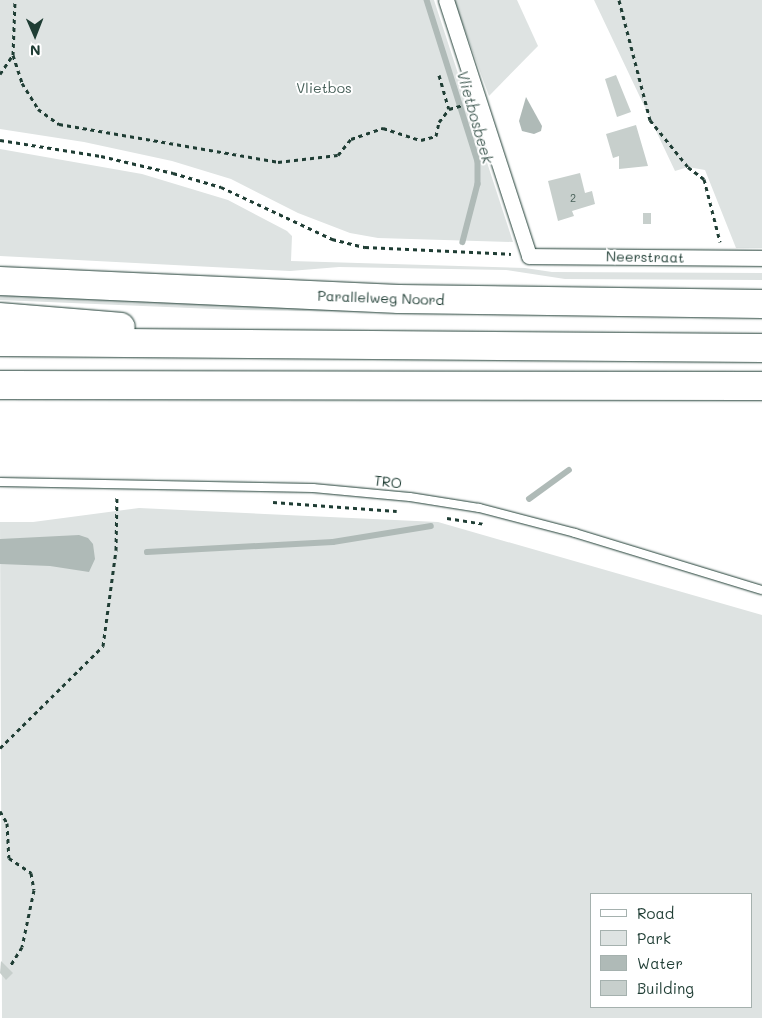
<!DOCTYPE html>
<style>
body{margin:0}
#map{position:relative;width:762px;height:1018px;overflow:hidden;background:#fff;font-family:Mali,sans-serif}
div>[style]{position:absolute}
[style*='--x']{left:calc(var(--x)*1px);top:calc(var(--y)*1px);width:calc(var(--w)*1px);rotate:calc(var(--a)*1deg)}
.green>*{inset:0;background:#dee3e2}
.water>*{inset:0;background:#afbab7}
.stream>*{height:5.5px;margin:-2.75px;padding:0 2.75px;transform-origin:2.75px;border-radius:2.75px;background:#afbab7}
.building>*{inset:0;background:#c7cfcc}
.path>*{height:3px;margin-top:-1.5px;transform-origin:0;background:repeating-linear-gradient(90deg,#1f3d34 0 4px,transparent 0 8px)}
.roads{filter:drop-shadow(0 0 1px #1f3d34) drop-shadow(0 0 1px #1f3d34)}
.lane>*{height:8px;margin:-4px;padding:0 4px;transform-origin:4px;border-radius:4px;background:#fff}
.street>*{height:15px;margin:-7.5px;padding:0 7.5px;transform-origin:7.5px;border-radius:7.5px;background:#fff}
.highway>*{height:28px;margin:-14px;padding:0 14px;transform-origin:14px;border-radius:14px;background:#fff}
span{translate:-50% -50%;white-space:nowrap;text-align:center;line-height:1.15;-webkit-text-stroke:4px #fff;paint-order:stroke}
.number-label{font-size:11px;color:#49625a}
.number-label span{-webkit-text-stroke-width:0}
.park-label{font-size:14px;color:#455e57}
.street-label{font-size:14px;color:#1f3d34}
.water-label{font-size:15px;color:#4a625b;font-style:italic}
.legend{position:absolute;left:590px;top:893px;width:162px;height:115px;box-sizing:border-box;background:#fff;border:1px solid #a5b1ae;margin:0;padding:6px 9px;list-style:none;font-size:15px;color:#1f3d34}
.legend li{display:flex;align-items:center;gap:10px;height:25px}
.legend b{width:25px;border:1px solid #a5b1ae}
.north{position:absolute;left:10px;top:10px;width:50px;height:50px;-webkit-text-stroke:4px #fff;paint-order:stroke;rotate:179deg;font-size:14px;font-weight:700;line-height:20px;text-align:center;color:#1f3d34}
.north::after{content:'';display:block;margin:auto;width:18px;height:22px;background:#1f3d34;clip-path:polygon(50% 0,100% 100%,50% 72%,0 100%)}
</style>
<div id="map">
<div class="green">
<div style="clip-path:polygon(0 0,434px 0,513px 242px,378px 238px,350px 233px,298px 213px,231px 179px,172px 161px,84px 142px,0 129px)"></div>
<div style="clip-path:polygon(454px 0,517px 0,538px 46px,489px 96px)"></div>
<div style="clip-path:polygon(594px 0,762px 0,762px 248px,736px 248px,705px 170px,688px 167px,675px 171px)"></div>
<div style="clip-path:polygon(0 149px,142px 174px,228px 200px,287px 231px,292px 236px,291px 261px,525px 268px,552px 272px,762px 273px,762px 280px,565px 279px,506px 270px,339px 267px,290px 271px,0 256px)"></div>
<div style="clip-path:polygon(93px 294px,450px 313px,238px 310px,0 300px,0 296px)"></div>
<div style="clip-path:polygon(evenodd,139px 508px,438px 522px,762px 615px,762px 1018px,2px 1018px,0 522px,33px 522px,139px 508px,591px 894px,751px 894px,751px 1007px,591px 1007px,591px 894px)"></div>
</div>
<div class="water">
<div style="clip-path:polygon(526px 97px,542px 126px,541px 131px,534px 134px,522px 131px,519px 121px)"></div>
<div style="clip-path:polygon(79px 535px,88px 538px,93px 544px,95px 559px,89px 572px,50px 566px,0 564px,0 539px)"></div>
</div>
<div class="stream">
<div style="--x:427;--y:0;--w:170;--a:72.5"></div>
<div style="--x:478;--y:162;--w:22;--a:90"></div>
<div style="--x:478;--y:184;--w:60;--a:104.5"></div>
<div style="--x:529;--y:499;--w:49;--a:-35.9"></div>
<div style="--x:147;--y:552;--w:186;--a:-3.1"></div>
<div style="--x:333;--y:542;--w:99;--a:-9.3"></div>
</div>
<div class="building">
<div style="clip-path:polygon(616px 75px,631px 112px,617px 117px,605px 79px)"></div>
<div style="clip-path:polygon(636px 125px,648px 166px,619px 169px,619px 156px,613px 158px,606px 134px)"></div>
<div style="clip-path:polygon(580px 173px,585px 193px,592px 191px,595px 204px,572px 211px,574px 216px,558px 221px,548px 181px)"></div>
<div style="clip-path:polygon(643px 213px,651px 213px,651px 224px,643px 224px)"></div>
<div style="clip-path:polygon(1px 961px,13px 973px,6px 980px,0 973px)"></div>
</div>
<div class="path">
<div style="--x:619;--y:0;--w:124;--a:75.5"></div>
<div style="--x:650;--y:120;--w:60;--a:51"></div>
<div style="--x:688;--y:167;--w:20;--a:37"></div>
<div style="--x:704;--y:179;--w:65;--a:75.7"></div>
<div style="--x:13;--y:55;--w:29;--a:72"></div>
<div style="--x:22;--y:83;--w:31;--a:58"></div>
<div style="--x:38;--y:109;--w:26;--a:36"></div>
<div style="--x:59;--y:124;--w:222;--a:9.8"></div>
<div style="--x:278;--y:162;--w:60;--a:-6.7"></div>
<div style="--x:338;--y:155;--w:21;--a:-51"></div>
<div style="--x:351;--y:139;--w:34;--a:-19"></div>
<div style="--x:383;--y:128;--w:40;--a:18"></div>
<div style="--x:421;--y:140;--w:16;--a:-15"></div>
<div style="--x:436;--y:136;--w:14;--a:-78"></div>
<div style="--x:439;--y:122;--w:16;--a:-52"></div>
<div style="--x:0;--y:74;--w:23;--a:-56"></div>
<div style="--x:13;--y:55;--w:55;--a:-87.9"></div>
<div style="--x:439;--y:75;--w:35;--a:74"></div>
<div style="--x:449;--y:109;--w:15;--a:-16"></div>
<div style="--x:0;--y:140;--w:102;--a:9"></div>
<div style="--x:101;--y:156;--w:74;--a:13.3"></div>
<div style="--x:173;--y:173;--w:50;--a:16.3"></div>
<div style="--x:221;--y:187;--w:123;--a:25.1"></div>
<div style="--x:332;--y:239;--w:34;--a:14"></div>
<div style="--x:365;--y:247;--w:146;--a:2.7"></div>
<div style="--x:273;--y:502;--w:124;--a:4.2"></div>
<div style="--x:447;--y:518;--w:36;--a:9"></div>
<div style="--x:0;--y:748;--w:145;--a:-44.7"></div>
<div style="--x:103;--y:646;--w:97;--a:-82.3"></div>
<div style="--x:116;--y:550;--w:55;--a:-89"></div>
<div style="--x:0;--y:811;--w:14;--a:60"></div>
<div style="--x:7;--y:823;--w:35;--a:87"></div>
<div style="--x:9;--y:858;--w:27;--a:34"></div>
<div style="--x:31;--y:873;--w:17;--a:80"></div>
<div style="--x:34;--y:890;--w:58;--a:101.9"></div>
<div style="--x:22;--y:947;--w:22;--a:122"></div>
</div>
<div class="roads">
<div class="lane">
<div style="--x:0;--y:482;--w:313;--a:1.1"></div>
<div style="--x:313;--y:488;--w:97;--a:5.3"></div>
<div style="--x:410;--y:497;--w:70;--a:9.1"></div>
<div style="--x:479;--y:508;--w:99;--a:14.6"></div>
<div style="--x:575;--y:533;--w:195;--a:17"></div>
</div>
<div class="street">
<div style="--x:446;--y:0;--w:269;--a:72"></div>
<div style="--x:529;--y:256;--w:233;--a:0.5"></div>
</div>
<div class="highway">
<div style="--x:0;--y:281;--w:399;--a:2.6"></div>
<div style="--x:399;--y:299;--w:363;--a:0.8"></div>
<div style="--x:0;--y:317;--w:121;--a:4.7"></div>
<div style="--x:0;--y:342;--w:762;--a:0.45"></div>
<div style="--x:0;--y:385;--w:762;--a:0.08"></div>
</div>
</div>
<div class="number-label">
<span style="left:573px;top:198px">2</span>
</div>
<div class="park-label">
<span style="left:324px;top:88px">Vlietbos</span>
</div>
<div class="street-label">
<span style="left:645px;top:257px;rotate:1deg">Neerstraat</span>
<span style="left:381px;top:298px;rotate:2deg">Parallelweg Noord</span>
<span style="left:388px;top:482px;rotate:6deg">TRO</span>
</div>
<div class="water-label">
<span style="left:475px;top:117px;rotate:74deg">Vlietbosbeek</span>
</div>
<ul class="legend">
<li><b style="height:6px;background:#fff"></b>Road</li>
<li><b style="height:14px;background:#dee3e2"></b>Park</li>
<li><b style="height:14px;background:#afbab7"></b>Water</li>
<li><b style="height:14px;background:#c7cfcc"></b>Building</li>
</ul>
<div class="north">N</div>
</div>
